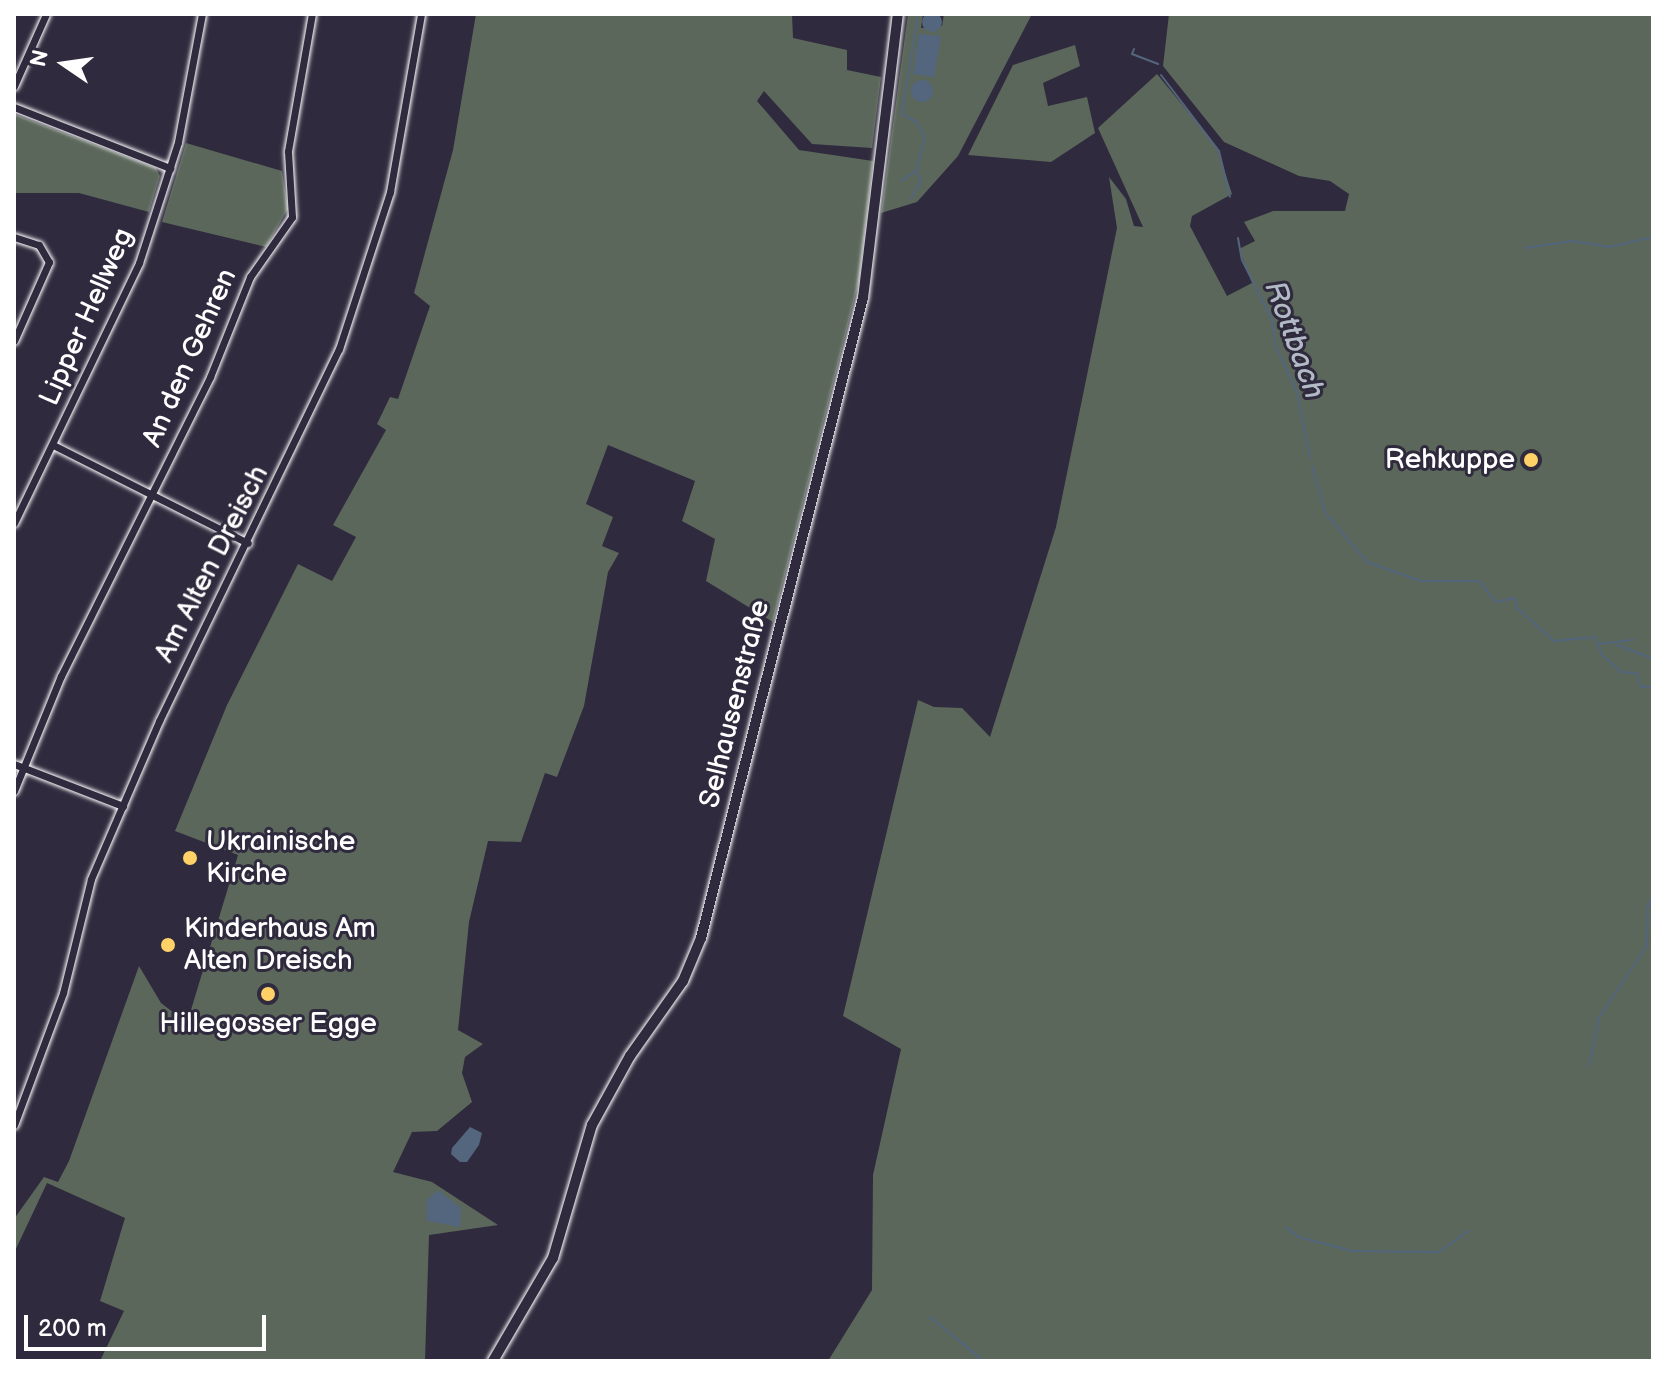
<!DOCTYPE html>
<meta charset="utf-8">
<style>
body{margin:0}
#map{position:relative;width:1667px;height:1375px;overflow:hidden;background:#2f2a3d;font-family:"Balsamiq Sans",sans-serif}
div>[style]{position:absolute}
[style*='--x']{left:calc(var(--x)*1px);top:calc(var(--y)*1px);width:calc(var(--w)*1px);rotate:calc(var(--a)*1deg)}
.green>*{inset:0;background:#5b675b}
.water>*{inset:0;background:#53667e}
.round{border-radius:50%}
.stream>*{height:2px;margin:-1px;padding:0 1px;transform-origin:1px;border-radius:1px;background:#53667e}
.roads{filter:drop-shadow(0 0 2px #fff) drop-shadow(0 0 2px #fff)}
.street>*{height:7px;margin:-3.5px;padding:0 3.5px;transform-origin:3.5px;border-radius:3.5px;background:#2f2a3d}
.secondary>*{height:10px;margin:-5px;padding:0 5px;transform-origin:5px;border-radius:5px;background:#2f2a3d}
.dots>*{width:22px;height:22px;translate:-50% -50%;box-sizing:border-box;border:4px solid #2f2a3d;border-radius:50%}
span{translate:-50% -50%;white-space:nowrap;text-align:center;line-height:1.15;-webkit-text-stroke:6px #2f2a3d;paint-order:stroke}
.street-label{font-size:28px;color:#fff}
.poi-label{font-size:28px;color:#fff}
.right{translate:-100% -50%;text-align:right}
.left{translate:0 -50%;text-align:left}
.water-label{font-size:30px;color:#b2bac5;font-style:italic}
.frame{position:absolute;inset:0;border:16px solid #fff;pointer-events:none}
.north{position:absolute;left:24px;top:24px;width:80px;height:80px;-webkit-text-stroke:6px #2f2a3d;paint-order:stroke;rotate:283deg;font-size:22px;font-weight:700;line-height:32px;text-align:center;color:#fff}
.north::after{content:'';display:block;margin:auto;width:28px;height:36px;background:#fff;clip-path:polygon(50% 0,100% 100%,50% 72%,0 100%)}
.scale{position:absolute;left:24px;top:1315px;width:242px;height:36px;box-sizing:border-box;border:4px solid #fff;border-top:0;padding-left:10px;font-size:24px;line-height:28px;white-space:nowrap;color:#fff;-webkit-text-stroke:6px #2f2a3d;paint-order:stroke}
</style>
<div id="map">
<div class="green">
<div style="clip-path:polygon(476px 14px,792px 14px,793px 38px,847px 50px,847px 70px,881px 77px,872px 148px,812px 144px,764px 91px,757px 101px,799px 150px,873px 161px,859px 281px,773px 622px,706px 581px,715px 539px,682px 521px,695px 481px,608px 445px,586px 504px,613px 517px,602px 546px,619px 553px,608px 572px,584px 706px,557px 777px,545px 773px,521px 842px,488px 841px,469px 922px,458px 1030px,483px 1044px,465px 1057px,462px 1073px,472px 1102px,437px 1131px,412px 1132px,393px 1172px,432px 1182px,498px 1225px,429px 1235px,425px 1361px,100px 1361px,124px 1311px,100px 1301px,125px 1218px,47px 1183px,14px 1253px,14px 1219px,44px 1177px,58px 1182px,69px 1161px,139px 966px,161px 1003px,187px 1023px,238px 855px,175px 831px,227px 705px,298px 564px,332px 581px,356px 537px,333px 525px,386px 430px,377px 424px,390px 397px,398px 399px,430px 306px,414px 293px,453px 150px)"></div>
<div style="clip-path:polygon(908px 14px,923px 14px,921px 28px,942px 26px,944px 14px,1032px 14px,958px 156px,917px 202px,881px 213px)"></div>
<div style="clip-path:polygon(1169px 14px,1653px 14px,1653px 1361px,828px 1361px,872px 1290px,873px 1175px,901px 1049px,843px 1016px,918px 700px,934px 707px,962px 708px,990px 737px,1056px 527px,1117px 228px,1109px 177px,1126px 199px,1134px 226px,1143px 227px,1098px 128px,1157px 74px,1217px 147px,1232px 194px,1192px 216px,1190px 226px,1227px 296px,1252px 283px,1239px 249px,1255px 241px,1244px 222px,1273px 211px,1345px 211px,1349px 194px,1330px 181px,1299px 176px,1224px 142px,1163px 66px)"></div>
<div style="clip-path:polygon(1075px 45px,1080px 66px,1043px 83px,1048px 106px,1087px 97px,1095px 133px,1051px 162px,968px 155px,1013px 65px)"></div>
<div style="clip-path:polygon(14px 114px,156px 168px,160px 176px,149px 212px,79px 193px,14px 193px)"></div>
<div style="clip-path:polygon(186px 143px,282px 171px,288px 209px,266px 247px,162px 222px)"></div>
</div>
<div class="water">
<div class="round" style="left:922px;top:12px;width:20px;height:20px"></div>
<div style="clip-path:polygon(919px 34px,941px 36px,934px 77px,913px 74px)"></div>
<div class="round" style="left:911px;top:80px;width:22px;height:22px"></div>
<div style="clip-path:polygon(470px 1127px,482px 1133px,479px 1145px,467px 1162px,460px 1162px,451px 1154px,452px 1148px)"></div>
<div style="clip-path:polygon(438px 1190px,461px 1208px,460px 1227px,427px 1221px,427px 1200px)"></div>
</div>
<div class="stream">
<div style="--x:1134;--y:49;--w:5;--a:112"></div>
<div style="--x:1132;--y:54;--w:28;--a:21"></div>
<div style="--x:1161;--y:75;--w:96;--a:52.7"></div>
<div style="--x:1219;--y:151;--w:47;--a:76.6"></div>
<div style="--x:901;--y:181;--w:18;--a:-34"></div>
<div style="--x:911;--y:199;--w:21;--a:-61"></div>
<div style="--x:921;--y:181;--w:11;--a:-117"></div>
<div style="--x:916;--y:171;--w:34;--a:-75"></div>
<div style="--x:925;--y:138;--w:18;--a:-117"></div>
<div style="--x:917;--y:122;--w:17;--a:-152"></div>
<div style="--x:902;--y:114;--w:101;--a:-80.9"></div>
<div style="--x:1238;--y:238;--w:22;--a:80"></div>
<div style="--x:1242;--y:260;--w:67;--a:63.4"></div>
<div style="--x:1272;--y:320;--w:27;--a:82"></div>
<div style="--x:1276;--y:347;--w:50;--a:65"></div>
<div style="--x:1297;--y:392;--w:67;--a:78.9"></div>
<div style="--x:1525;--y:248;--w:48;--a:-8.5"></div>
<div style="--x:1572;--y:241;--w:37;--a:9"></div>
<div style="--x:1609;--y:247;--w:45;--a:-12.8"></div>
<div style="--x:1312;--y:466;--w:50;--a:73.7"></div>
<div style="--x:1326;--y:514;--w:63;--a:49.5"></div>
<div style="--x:1367;--y:562;--w:57;--a:19.4"></div>
<div style="--x:1421;--y:581;--w:58;--a:0"></div>
<div style="--x:1479;--y:581;--w:27;--a:51"></div>
<div style="--x:1496;--y:602;--w:19;--a:-12"></div>
<div style="--x:1515;--y:598;--w:10;--a:79"></div>
<div style="--x:1517;--y:608;--w:50;--a:41.7"></div>
<div style="--x:1554;--y:641;--w:41;--a:-5.6"></div>
<div style="--x:1595;--y:637;--w:19;--a:69"></div>
<div style="--x:1602;--y:655;--w:25;--a:42"></div>
<div style="--x:1621;--y:672;--w:16;--a:4"></div>
<div style="--x:1637;--y:673;--w:15;--a:74"></div>
<div style="--x:1641;--y:687;--w:12;--a:0"></div>
<div style="--x:1599;--y:644;--w:35;--a:-7"></div>
<div style="--x:1617;--y:645;--w:39;--a:21"></div>
<div style="--x:1589;--y:1066;--w:49;--a:-78.2"></div>
<div style="--x:1599;--y:1018;--w:87;--a:-56.7"></div>
<div style="--x:1647;--y:945;--w:39;--a:-89"></div>
<div style="--x:1648;--y:906;--w:11;--a:-63"></div>
<div style="--x:1286;--y:1227;--w:16;--a:38"></div>
<div style="--x:1299;--y:1237;--w:55;--a:14.8"></div>
<div style="--x:1352;--y:1251;--w:87;--a:0.7"></div>
<div style="--x:1439;--y:1252;--w:37;--a:-36"></div>
<div style="--x:930;--y:1317;--w:70;--a:39.2"></div>
</div>
<div class="roads">
<div class="street">
<div style="--x:14;--y:86;--w:79;--a:-66"></div>
<div style="--x:14;--y:107;--w:168;--a:21.4"></div>
<div style="--x:14;--y:237;--w:26;--a:18"></div>
<div style="--x:39;--y:245;--w:20;--a:60"></div>
<div style="--x:49;--y:262;--w:86;--a:113.9"></div>
<div style="--x:53;--y:445;--w:218;--a:26.7"></div>
<div style="--x:14;--y:523;--w:288;--a:-64.3"></div>
<div style="--x:139;--y:263;--w:127;--a:-72.1"></div>
<div style="--x:178;--y:142;--w:130;--a:-79.4"></div>
<div style="--x:14;--y:764;--w:117;--a:21.1"></div>
<div style="--x:14;--y:791;--w:124;--a:-67.8"></div>
<div style="--x:61;--y:676;--w:334;--a:-63.5"></div>
<div style="--x:210;--y:377;--w:108;--a:-68.2"></div>
<div style="--x:250;--y:277;--w:73;--a:-55"></div>
<div style="--x:292;--y:217;--w:66;--a:-93.5"></div>
<div style="--x:288;--y:151;--w:139;--a:-80.1"></div>
<div style="--x:14;--y:1125;--w:141;--a:-69.6"></div>
<div style="--x:63;--y:993;--w:117;--a:-76.2"></div>
<div style="--x:91;--y:879;--w:172;--a:-66.7"></div>
<div style="--x:159;--y:721;--w:413;--a:-64.2"></div>
<div style="--x:339;--y:349;--w:165;--a:-72"></div>
<div style="--x:390;--y:192;--w:181;--a:-80.1"></div>
</div>
<div class="secondary">
<div style="--x:493;--y:1361;--w:119;--a:-59.8"></div>
<div style="--x:553;--y:1258;--w:139;--a:-73.7"></div>
<div style="--x:592;--y:1125;--w:79;--a:-61.2"></div>
<div style="--x:630;--y:1056;--w:92;--a:-54.8"></div>
<div style="--x:683;--y:981;--w:47;--a:-67.3"></div>
<div style="--x:701;--y:938;--w:660;--a:-75.8"></div>
<div style="--x:863;--y:298;--w:286;--a:-83"></div>
</div>
</div>
<div class="dots">
<div style="left:1531px;top:460px;background:#ffd166"></div>
<div style="left:190px;top:858px;background:#ffd166"></div>
<div style="left:168px;top:945px;background:#ffd166"></div>
<div style="left:268px;top:994px;background:#ffd166"></div>
</div>
<div class="street-label">
<span style="left:87px;top:317px;rotate:-66deg">Lipper Hellweg</span>
<span style="left:190px;top:358px;rotate:-66deg">An den Gehren</span>
<span style="left:212px;top:564px;rotate:-63deg">Am Alten Dreisch</span>
<span style="left:735px;top:704px;rotate:-76deg">Selhausenstraße</span>
</div>
<div class="poi-label">
<span class="right" style="left:1515px;top:460px">Rehkuppe</span>
<span class="left" style="left:206px;top:858px">Ukrainische<br>Kirche</span>
<span class="left" style="left:184px;top:945px">Kinderhaus Am<br>Alten Dreisch</span>
<span style="left:268px;top:1024px">Hillegosser Egge</span>
</div>
<div class="water-label">
<span style="left:1294px;top:340px;rotate:70deg">Rottbach</span>
</div>
<div class="frame"></div>
<div class="north">N</div>
<div class="scale">200 m</div>
</div>
